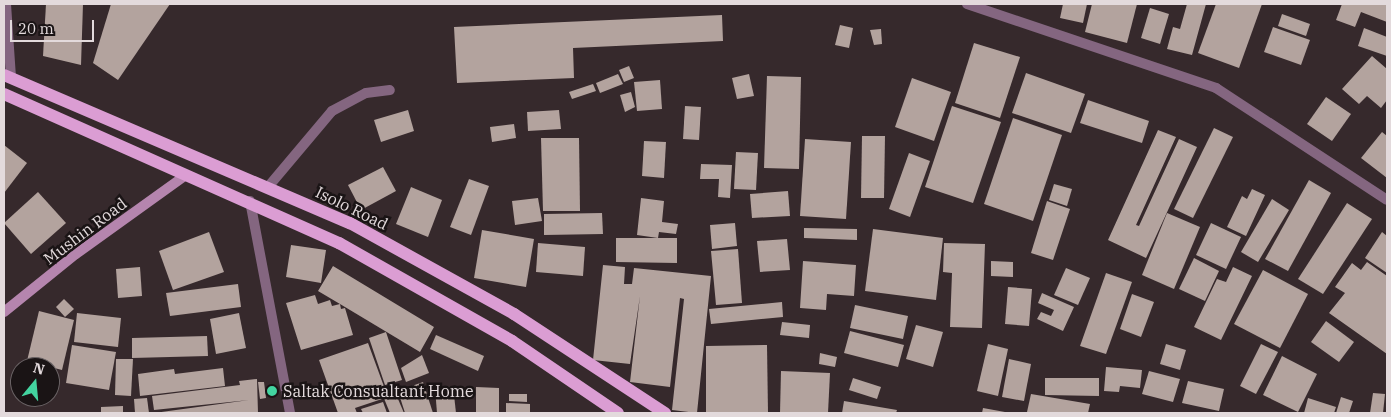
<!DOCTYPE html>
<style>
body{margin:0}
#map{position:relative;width:1391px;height:417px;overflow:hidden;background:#36292c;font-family:"IBM Plex Serif",serif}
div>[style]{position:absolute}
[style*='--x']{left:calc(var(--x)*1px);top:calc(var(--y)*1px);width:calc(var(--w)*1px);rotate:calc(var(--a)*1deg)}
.building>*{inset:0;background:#b3a39e}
.service>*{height:10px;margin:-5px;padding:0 5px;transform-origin:5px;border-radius:5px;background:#846680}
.minor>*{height:10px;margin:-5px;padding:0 5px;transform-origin:5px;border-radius:5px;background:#846680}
.secondary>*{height:10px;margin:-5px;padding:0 5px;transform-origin:5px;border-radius:5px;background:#b585ae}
.primary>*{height:12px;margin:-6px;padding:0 6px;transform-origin:6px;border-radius:6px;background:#db9dd3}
.dots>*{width:14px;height:14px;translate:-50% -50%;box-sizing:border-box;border:2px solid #1a1415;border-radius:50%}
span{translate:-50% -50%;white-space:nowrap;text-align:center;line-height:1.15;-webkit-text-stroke:5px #1a1415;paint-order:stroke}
.street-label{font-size:16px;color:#e3dadc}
.poi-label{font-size:16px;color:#e3dadc}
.left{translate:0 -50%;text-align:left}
.frame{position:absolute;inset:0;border:5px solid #e3dadc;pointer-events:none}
.north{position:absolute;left:10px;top:357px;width:50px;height:50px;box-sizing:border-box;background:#1a1415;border:1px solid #6a6365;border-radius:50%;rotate:17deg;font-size:14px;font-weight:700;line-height:20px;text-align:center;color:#e3dadc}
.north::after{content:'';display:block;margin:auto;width:18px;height:22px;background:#43d4a0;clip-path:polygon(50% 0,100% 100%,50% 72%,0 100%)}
.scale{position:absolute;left:10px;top:20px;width:84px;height:22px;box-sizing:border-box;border:2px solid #e3dadc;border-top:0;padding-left:6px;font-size:15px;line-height:18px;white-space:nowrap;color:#e3dadc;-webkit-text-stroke:4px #1a1415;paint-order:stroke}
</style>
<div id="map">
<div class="building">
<div style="clip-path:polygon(46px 4px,83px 4px,81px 65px,43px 56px)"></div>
<div style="clip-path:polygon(111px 4px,170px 4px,118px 80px,93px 63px)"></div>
<div style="clip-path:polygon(1063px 4px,1087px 4px,1083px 23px,1060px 18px)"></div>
<div style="clip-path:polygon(1092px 4px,1137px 4px,1127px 43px,1085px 32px)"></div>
<div style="clip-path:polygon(1187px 4px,1206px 4px,1192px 55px,1167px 49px,1173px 27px,1180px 29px)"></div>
<div style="clip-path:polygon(1216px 4px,1262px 4px,1239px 68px,1198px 53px)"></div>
<div style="clip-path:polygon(1342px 4px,1387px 4px,1387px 22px,1361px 12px,1355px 27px,1336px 20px)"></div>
<div style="clip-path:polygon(1150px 8px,1169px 14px,1160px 44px,1141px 38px)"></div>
<div style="clip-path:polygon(1282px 14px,1310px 24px,1306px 36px,1278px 26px)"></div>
<div style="clip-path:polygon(722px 15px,723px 41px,573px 48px,574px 78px,457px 83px,454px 27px)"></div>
<div style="clip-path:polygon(840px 25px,853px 28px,849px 48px,835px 45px)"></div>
<div style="clip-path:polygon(1273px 27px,1310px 40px,1301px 65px,1264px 52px)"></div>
<div style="clip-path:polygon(1364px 28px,1387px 37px,1387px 56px,1358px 46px)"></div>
<div style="clip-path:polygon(881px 29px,882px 44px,874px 45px,870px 30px)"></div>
<div style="clip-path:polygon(974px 43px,1020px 57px,1000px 118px,955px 103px)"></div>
<div style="clip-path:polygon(1372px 56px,1387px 69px,1387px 100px,1381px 108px,1367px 96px,1359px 104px,1342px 89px)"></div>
<div style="clip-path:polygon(629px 66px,634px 78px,624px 82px,619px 70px)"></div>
<div style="clip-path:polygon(1026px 73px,1085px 94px,1071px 133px,1012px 113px)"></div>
<div style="clip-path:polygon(618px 74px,623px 84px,600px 93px,596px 83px)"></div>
<div style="clip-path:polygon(749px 74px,754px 96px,737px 99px,732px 78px)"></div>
<div style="clip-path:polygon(767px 76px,801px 77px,799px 169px,764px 168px)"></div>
<div style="clip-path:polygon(912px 78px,951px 92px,934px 141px,895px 127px)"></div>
<div style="clip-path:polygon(660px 80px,662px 109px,637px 111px,634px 82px)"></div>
<div style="clip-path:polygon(593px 84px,596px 91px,572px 99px,569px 92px)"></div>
<div style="clip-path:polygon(631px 92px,635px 107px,625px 112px,620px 95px)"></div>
<div style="clip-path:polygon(1326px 97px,1351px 114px,1332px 141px,1307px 124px)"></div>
<div style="clip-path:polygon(1088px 100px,1149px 121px,1142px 143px,1080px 123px)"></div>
<div style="clip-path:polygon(685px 106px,701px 107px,699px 140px,683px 139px)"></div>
<div style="clip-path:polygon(952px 106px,1001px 122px,973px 203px,925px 187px)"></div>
<div style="clip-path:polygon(408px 110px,414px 131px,381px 142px,374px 120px)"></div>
<div style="clip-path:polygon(559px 110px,561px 129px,528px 131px,527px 112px)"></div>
<div style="clip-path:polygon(1013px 118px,1062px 135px,1033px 221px,984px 204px)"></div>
<div style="clip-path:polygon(514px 124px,516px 138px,492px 142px,490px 127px)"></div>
<div style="clip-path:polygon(1214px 128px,1233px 137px,1193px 218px,1174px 209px)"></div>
<div style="clip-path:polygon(1158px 130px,1176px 137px,1136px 225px,1139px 226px,1179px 139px,1197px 147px,1146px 258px,1108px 240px)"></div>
<div style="clip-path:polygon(1382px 132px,1387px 136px,1387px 178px,1361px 158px)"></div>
<div style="clip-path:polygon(862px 136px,885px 136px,884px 198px,861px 198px)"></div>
<div style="clip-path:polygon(541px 138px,579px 138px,580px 211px,543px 211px)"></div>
<div style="clip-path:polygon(805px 139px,851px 142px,846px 219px,800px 216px)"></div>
<div style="clip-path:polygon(644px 141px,666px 142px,664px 178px,642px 176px)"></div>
<div style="clip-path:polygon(4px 145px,27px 163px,4px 193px)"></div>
<div style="clip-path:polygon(736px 152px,758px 153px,756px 190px,734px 189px)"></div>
<div style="clip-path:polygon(909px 153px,930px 161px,910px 217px,889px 209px)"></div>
<div style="clip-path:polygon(701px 164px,732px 165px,730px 198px,718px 197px,719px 179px,700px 179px)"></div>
<div style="clip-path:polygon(383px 167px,396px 191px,361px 210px,348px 185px)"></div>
<div style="clip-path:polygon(469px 179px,489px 186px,471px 235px,450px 227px)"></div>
<div style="clip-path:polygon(1309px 180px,1331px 193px,1288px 271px,1265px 259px)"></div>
<div style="clip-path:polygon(1054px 184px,1072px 189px,1067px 206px,1049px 200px)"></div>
<div style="clip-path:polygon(411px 187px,442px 200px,428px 237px,396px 224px)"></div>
<div style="clip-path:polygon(1252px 189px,1265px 195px,1246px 236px,1227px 227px,1242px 196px,1247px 199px)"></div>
<div style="clip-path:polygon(788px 191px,790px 216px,752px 218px,750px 194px)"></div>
<div style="clip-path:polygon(38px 192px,66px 223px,31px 254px,4px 223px)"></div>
<div style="clip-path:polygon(538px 198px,542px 221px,515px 225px,512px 201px)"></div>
<div style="clip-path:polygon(641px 198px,664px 201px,662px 222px,678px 224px,676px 234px,659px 232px,658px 238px,637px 235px)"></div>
<div style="clip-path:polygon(1272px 199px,1289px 210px,1258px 262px,1241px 252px)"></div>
<div style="clip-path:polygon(1047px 201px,1070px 209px,1053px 260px,1031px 253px)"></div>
<div style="clip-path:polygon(1347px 203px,1372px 219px,1323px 294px,1298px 279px)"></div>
<div style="clip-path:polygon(602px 213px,603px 234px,544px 235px,544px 214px)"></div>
<div style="clip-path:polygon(1167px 213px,1200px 227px,1174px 289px,1142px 275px)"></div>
<div style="clip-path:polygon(735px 223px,737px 246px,712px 249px,710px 225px)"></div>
<div style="clip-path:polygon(1211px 223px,1241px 237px,1226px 269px,1196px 255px)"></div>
<div style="clip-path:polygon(804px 228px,857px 229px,857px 240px,804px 238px)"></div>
<div style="clip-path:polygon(873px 229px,943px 238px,936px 300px,865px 291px)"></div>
<div style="clip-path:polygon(482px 230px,534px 239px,526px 287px,474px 278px)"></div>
<div style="clip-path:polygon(209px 232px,224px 272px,173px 290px,159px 251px)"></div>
<div style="clip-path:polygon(1382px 232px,1387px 236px,1387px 273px,1365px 258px)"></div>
<div style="clip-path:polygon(616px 238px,677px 238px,677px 263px,616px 262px)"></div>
<div style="clip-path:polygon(787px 239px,790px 270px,760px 272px,757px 241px)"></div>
<div style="clip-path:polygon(538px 243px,585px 247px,583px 276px,536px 272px)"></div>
<div style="clip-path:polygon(944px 243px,985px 244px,982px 328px,950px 327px,952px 273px,943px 272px)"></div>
<div style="clip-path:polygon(291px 245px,326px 250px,321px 283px,286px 277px)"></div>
<div style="clip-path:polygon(738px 249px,742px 303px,716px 305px,711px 251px)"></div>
<div style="clip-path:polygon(1194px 258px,1219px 271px,1205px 301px,1179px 289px)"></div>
<div style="clip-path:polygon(803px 261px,856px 265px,854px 296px,827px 294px,826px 310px,800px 308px)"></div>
<div style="clip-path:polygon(991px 261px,1013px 262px,1013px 277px,991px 276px)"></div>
<div style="clip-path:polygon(1367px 262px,1387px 276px,1387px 354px,1329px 313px,1345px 293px,1335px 287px,1352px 263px,1361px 270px)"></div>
<div style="clip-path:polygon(603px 265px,625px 267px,624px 284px,632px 284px,634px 268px,711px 276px,697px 413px,672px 410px,684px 299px,680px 298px,670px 387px,630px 382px,640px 296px,630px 364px,593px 360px)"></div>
<div style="clip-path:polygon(333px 266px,434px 327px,420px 352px,340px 304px,341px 309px,345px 308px,353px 335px,301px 350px,286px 303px,315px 295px,318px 304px,330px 300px,332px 306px,340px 304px,318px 291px)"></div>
<div style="clip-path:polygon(140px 267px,142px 296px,118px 298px,116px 269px)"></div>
<div style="clip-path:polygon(1233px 267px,1252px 276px,1221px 340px,1194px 327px,1217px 279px,1226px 282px)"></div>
<div style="clip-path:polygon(1066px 268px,1090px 278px,1078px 305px,1054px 295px)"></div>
<div style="clip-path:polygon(1263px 270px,1308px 294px,1280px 348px,1234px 324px)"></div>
<div style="clip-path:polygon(1106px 273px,1132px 282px,1106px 354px,1080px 346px)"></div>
<div style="clip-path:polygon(238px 284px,241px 307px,170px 316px,166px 293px)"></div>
<div style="clip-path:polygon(1008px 287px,1032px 289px,1029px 326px,1005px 324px)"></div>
<div style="clip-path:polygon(1042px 293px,1074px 307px,1063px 331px,1037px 319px,1041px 312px,1051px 316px,1054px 310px,1038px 303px)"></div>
<div style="clip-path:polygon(1132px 294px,1154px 302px,1141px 337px,1120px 329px)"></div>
<div style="clip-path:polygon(64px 299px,74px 309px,65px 317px,56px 307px)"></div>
<div style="clip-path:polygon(782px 302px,783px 317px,711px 324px,709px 309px)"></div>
<div style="clip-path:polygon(855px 305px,908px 316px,903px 339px,850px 328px)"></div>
<div style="clip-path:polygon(39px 311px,74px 320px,62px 370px,27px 361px)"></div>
<div style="clip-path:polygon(77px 313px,121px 318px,118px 347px,74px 342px)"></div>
<div style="clip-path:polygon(239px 313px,246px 348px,216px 354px,210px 319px)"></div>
<div style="clip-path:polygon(1326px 321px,1354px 342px,1339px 362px,1311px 342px)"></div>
<div style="clip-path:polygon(782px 322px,810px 325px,809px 338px,780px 335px)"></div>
<div style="clip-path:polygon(916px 325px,943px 332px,933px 367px,906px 359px)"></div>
<div style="clip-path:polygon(850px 331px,904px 345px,898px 367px,844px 353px)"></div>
<div style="clip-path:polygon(386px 332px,402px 380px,385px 385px,369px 338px)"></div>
<div style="clip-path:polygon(436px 335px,484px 356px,478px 371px,430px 349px)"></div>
<div style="clip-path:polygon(207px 336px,208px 356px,132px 358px,132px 338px)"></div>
<div style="clip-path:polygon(368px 343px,386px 392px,380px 394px,382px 399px,355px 408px,357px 413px,338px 413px,319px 360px)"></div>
<div style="clip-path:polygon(988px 344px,1008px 349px,998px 396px,977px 391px)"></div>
<div style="clip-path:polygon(1166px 344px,1186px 350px,1180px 370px,1160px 364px)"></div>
<div style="clip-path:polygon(1261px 344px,1278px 352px,1256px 394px,1240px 386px)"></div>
<div style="clip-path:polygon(72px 345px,116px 352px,109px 390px,66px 383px)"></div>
<div style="clip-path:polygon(767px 345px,768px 413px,706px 413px,706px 346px)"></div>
<div style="clip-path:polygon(820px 353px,837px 357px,835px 367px,819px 364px)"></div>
<div style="clip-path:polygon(422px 355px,429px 373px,406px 382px,401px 368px)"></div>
<div style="clip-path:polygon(1282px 356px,1317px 374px,1298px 412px,1263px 395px)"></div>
<div style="clip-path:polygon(116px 359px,133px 359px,131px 396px,115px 395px)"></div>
<div style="clip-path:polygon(1009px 359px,1031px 364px,1024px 401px,1002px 397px)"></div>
<div style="clip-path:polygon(1106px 367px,1142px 370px,1140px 388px,1120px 386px,1119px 392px,1104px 391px)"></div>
<div style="clip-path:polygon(223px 368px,225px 386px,140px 396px,138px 374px,174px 369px,175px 374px)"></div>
<div style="clip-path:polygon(781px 371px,830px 373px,828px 413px,780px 413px)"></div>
<div style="clip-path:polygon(1149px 371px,1180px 379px,1173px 402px,1142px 394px)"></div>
<div style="clip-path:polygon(853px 378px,881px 387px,877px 399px,849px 390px)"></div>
<div style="clip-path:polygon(1045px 378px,1099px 378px,1099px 396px,1045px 395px)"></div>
<div style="clip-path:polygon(257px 379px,258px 413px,154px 413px,249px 400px,154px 410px,152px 396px,240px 385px,239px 381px)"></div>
<div style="clip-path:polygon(1188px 381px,1224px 389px,1219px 411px,1182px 403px)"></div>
<div style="clip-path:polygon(258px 382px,264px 382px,266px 398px,260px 399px)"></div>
<div style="clip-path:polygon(423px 382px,433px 413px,405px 413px,398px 391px)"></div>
<div style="clip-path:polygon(453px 386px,456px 413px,437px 413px,435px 388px)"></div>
<div style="clip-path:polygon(476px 387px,499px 388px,499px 413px,476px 413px)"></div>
<div style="clip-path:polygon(395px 392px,404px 413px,390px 413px,383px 396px)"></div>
<div style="clip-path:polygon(1373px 393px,1385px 394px,1383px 413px,1370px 413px)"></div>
<div style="clip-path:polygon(509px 394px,527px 394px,527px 402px,509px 401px)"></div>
<div style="clip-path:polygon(1031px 394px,1090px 404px,1088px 413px,1027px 412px)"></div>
<div style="clip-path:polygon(1341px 397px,1353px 401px,1349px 413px,1336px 413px)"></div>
<div style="clip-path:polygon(147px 398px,149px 413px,135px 413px,134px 399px)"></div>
<div style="clip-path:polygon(1308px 398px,1336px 407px,1334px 413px,1304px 413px)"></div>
<div style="clip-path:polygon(844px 401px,897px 410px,896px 413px,842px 413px)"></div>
<div style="clip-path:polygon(383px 402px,387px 413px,363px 413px,361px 409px)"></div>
<div style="clip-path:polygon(506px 403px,530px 404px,530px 413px,506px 413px)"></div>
<div style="clip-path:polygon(123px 406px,123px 413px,101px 413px,101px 407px)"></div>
<div style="clip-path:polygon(983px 408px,1005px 412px,1005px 413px,982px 413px)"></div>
</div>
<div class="service">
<div style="--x:268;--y:187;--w:99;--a:-49.9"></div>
<div style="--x:332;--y:111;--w:38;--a:-28"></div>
<div style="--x:366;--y:93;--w:24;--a:-7"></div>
</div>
<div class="minor">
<div style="--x:6;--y:4;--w:74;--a:86.1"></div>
<div style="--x:967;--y:4;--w:263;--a:18.6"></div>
<div style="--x:1216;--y:88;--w:204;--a:33.2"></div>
<div style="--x:250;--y:201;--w:216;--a:79.3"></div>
</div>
<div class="secondary">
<div style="--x:4;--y:312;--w:92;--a:-38.9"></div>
<div style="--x:76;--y:254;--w:135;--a:-35.7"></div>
</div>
<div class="primary">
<div style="--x:4;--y:75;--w:376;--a:23.2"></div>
<div style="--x:350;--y:223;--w:188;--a:29"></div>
<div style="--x:514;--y:314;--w:181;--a:33.3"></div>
<div style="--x:4;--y:94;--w:367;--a:24"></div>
<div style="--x:339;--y:243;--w:199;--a:29.5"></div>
<div style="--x:512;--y:341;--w:128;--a:34.2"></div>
</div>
<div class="dots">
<div style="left:272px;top:391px;background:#43d4a0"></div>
</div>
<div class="street-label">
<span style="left:352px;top:208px;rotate:26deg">Isolo Road</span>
<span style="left:85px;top:231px;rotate:-37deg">Mushin Road</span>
</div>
<div class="poi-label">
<span class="left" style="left:283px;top:391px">Saltak Consualtant Home</span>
</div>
<div class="frame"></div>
<div class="north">N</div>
<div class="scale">20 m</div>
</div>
